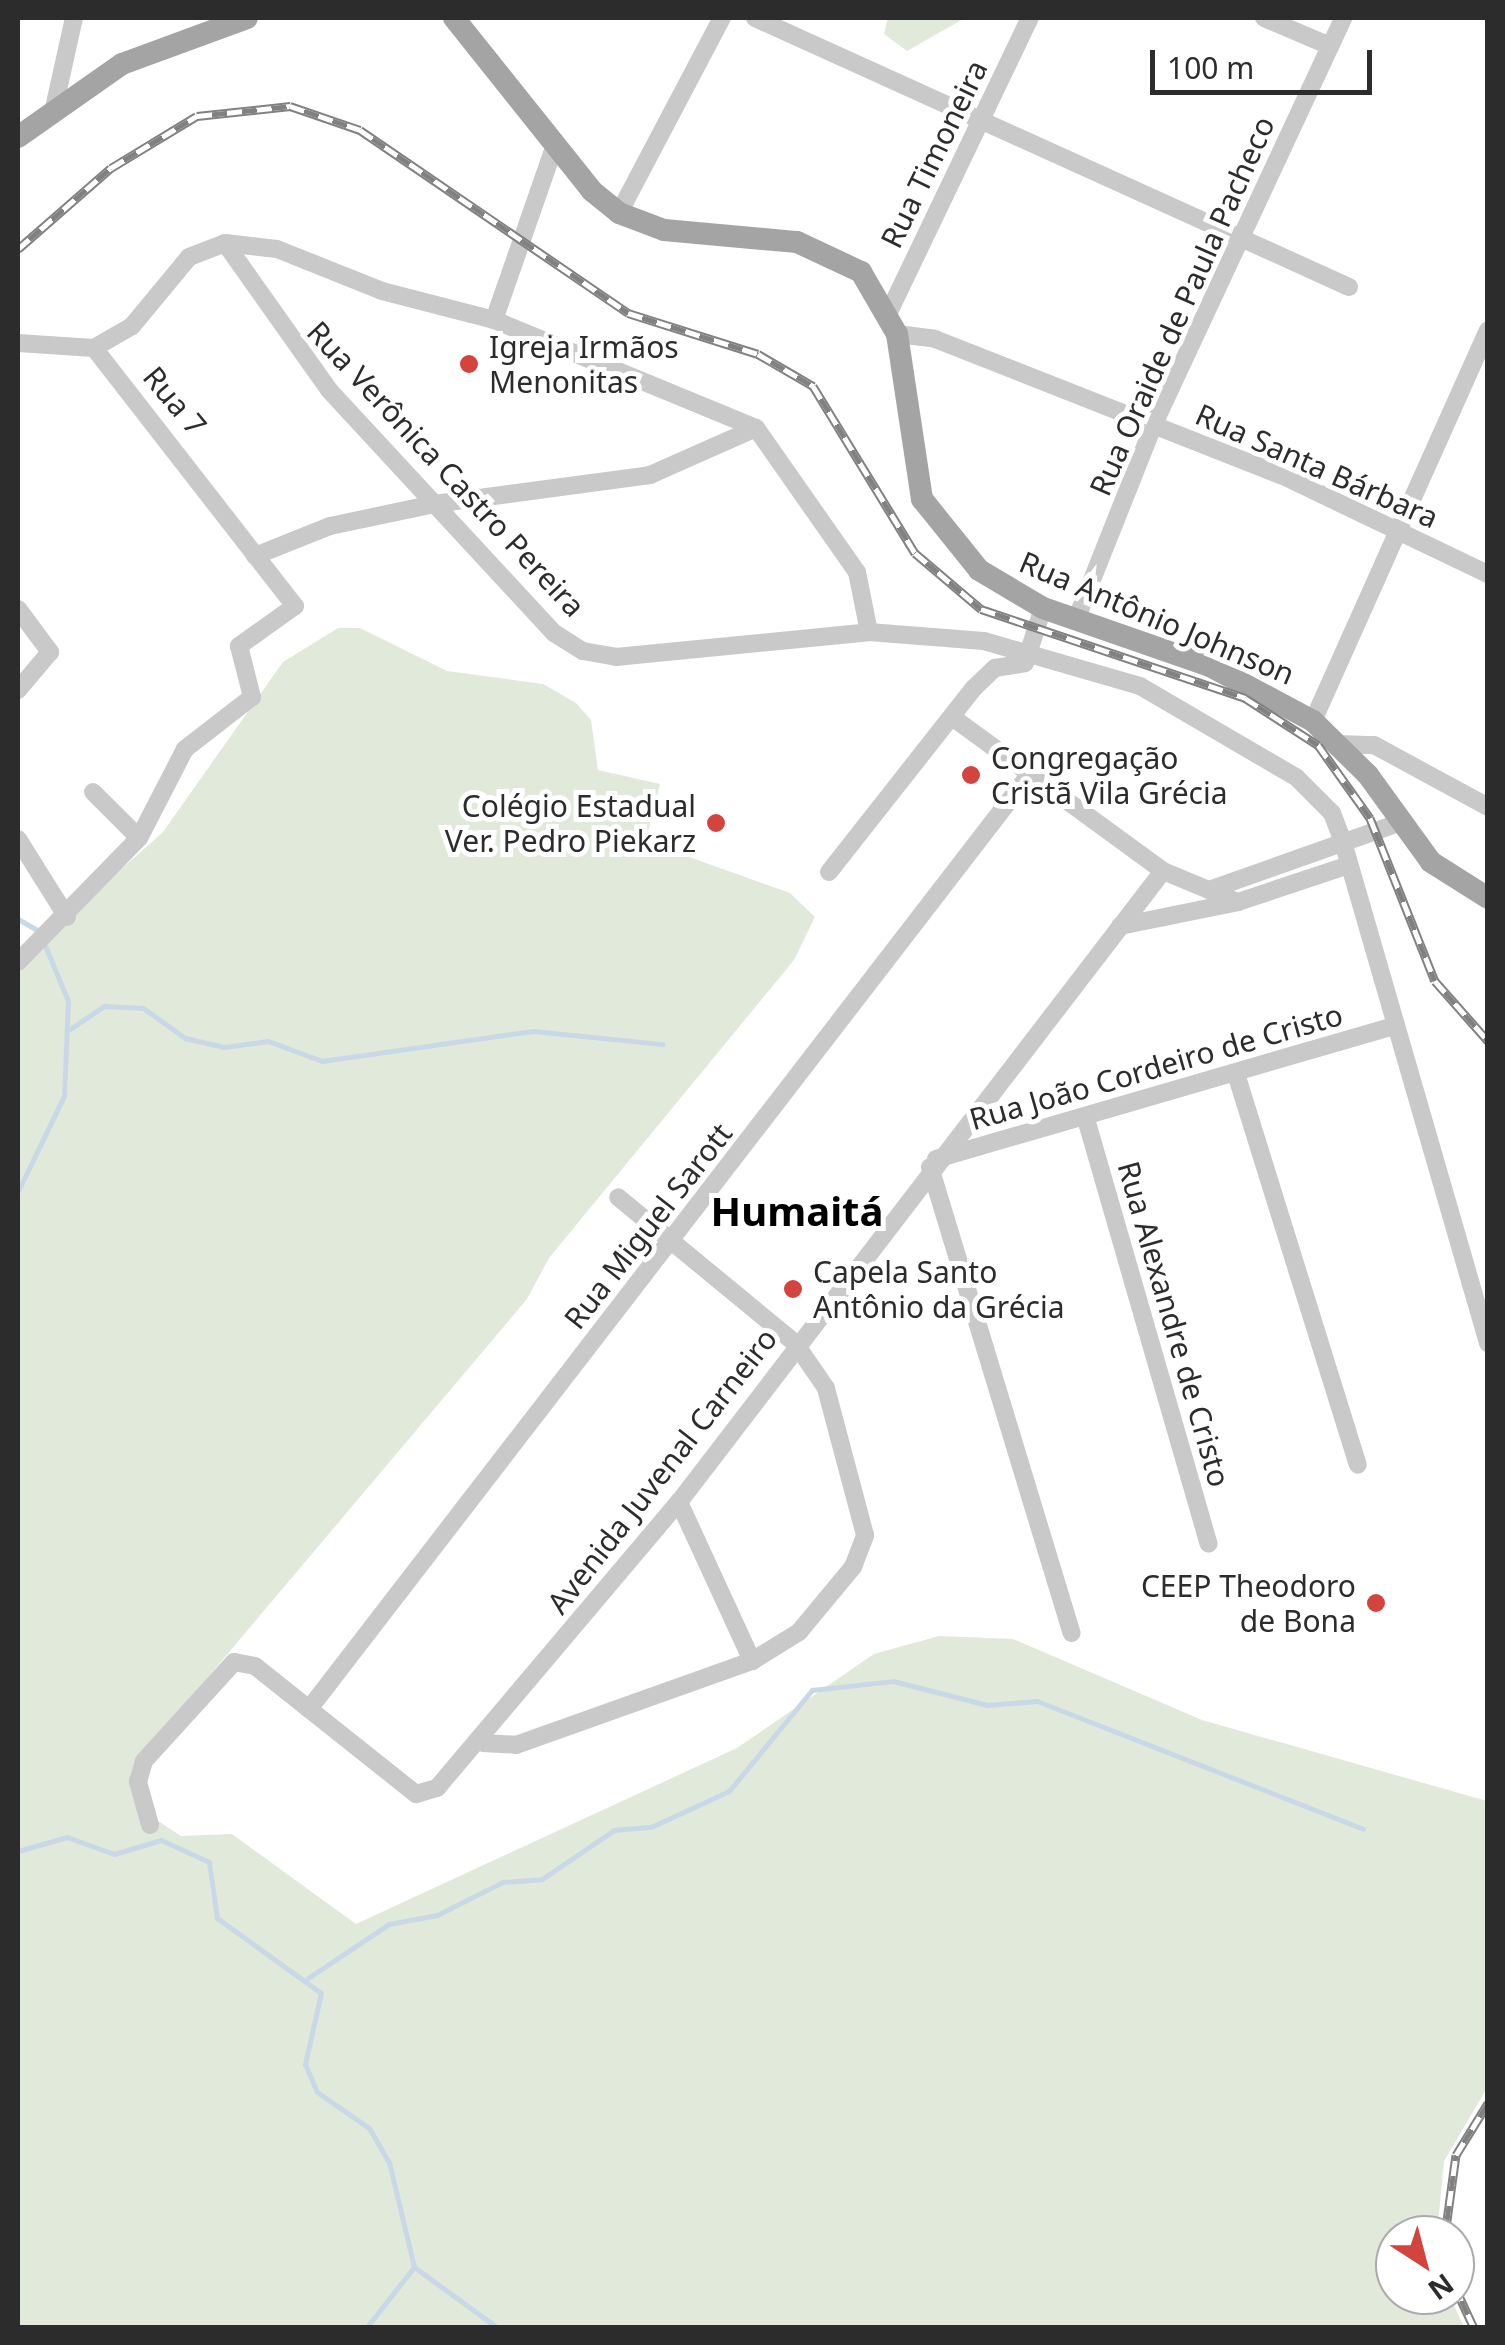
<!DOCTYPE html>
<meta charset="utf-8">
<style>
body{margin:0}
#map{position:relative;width:1505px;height:2345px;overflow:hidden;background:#fff;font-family:"Noto Sans",sans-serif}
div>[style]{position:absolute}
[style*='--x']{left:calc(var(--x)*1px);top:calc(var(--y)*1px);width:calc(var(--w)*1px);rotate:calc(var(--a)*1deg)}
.green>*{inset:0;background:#e1e9db}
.stream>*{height:5px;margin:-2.5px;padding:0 2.5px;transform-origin:2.5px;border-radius:2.5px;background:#c9d8e7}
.minor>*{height:18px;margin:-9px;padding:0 9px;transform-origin:9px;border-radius:9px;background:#c9c9c9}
.major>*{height:22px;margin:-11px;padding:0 11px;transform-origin:11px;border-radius:11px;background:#a4a4a4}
.rail>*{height:9px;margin-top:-4.5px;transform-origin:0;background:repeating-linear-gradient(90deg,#fff 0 15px,#818181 0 30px);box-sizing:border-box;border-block:2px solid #818181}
.dots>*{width:28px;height:28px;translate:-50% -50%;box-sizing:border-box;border:5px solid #fff;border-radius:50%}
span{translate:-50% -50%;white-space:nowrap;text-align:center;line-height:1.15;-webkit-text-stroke:10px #fff;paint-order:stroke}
.street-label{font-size:30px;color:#2c2c2c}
.poi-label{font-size:30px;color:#2c2c2c}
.left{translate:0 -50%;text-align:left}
.right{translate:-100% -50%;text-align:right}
.district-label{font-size:40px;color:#000;font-weight:700}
.frame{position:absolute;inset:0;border:20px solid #2c2c2c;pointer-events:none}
.north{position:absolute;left:1375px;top:2215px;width:100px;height:100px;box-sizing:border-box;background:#fff;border:2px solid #ababab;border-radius:50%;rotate:144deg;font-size:28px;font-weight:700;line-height:40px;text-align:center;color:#2c2c2c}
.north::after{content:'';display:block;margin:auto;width:35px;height:45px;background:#d3443e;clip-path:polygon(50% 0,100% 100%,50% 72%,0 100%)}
.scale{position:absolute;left:1150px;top:50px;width:222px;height:45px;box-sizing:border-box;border:5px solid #2c2c2c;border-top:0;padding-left:12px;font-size:30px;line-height:35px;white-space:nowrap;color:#2c2c2c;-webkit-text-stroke:8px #fff;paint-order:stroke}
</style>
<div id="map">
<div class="green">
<div style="clip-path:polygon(888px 18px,965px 18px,907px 51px,884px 34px)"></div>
<div style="clip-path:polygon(338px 628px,360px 628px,447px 671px,543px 684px,576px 703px,591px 720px,598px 770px,660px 784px,647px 836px,605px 827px,790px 893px,815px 917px,794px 960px,549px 1258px,527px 1299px,149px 1747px,142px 1763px,152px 1817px,181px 1836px,232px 1834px,356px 1924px,737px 1748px,874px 1654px,939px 1636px,1013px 1639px,1202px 1720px,1487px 1801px,1487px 2088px,1444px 2161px,1437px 2235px,1395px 2235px,1395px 2295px,1449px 2295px,1464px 2327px,18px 2327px,18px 961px,163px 832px,283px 662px)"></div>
</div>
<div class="stream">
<div style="--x:18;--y:919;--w:28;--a:30"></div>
<div style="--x:67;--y:1031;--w:45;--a:-34"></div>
<div style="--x:104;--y:1006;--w:39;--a:3"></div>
<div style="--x:143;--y:1008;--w:52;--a:35.5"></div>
<div style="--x:185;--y:1038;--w:40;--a:13"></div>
<div style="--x:224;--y:1047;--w:44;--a:-7.8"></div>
<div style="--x:268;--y:1041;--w:58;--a:20.3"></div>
<div style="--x:322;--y:1061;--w:213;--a:-8.1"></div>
<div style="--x:533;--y:1031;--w:130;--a:5.8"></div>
<div style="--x:18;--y:1191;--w:106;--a:-64.2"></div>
<div style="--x:64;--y:1096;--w:95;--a:-87.6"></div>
<div style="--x:68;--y:1001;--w:63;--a:-112.5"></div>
<div style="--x:18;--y:1851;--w:51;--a:-15.9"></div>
<div style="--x:67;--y:1837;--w:50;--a:19.9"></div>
<div style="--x:114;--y:1854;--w:49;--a:-16.6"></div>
<div style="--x:161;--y:1840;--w:53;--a:24.6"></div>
<div style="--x:209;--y:1862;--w:57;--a:81.9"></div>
<div style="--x:217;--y:1918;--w:128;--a:35.8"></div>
<div style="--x:321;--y:1993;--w:73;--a:102.7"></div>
<div style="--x:305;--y:2064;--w:30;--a:67"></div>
<div style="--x:317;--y:2092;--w:63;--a:34.7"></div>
<div style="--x:369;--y:2128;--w:39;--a:60"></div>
<div style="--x:389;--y:2162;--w:108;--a:76.6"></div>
<div style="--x:414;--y:2267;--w:104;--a:36"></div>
<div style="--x:308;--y:1978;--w:97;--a:-33.7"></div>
<div style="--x:389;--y:1924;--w:49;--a:-10.6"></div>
<div style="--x:437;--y:1915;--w:74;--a:-26.6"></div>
<div style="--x:503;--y:1882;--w:39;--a:-4"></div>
<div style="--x:542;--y:1879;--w:87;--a:-34.2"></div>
<div style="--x:614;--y:1830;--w:37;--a:-5"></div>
<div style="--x:651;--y:1827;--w:86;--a:-24.8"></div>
<div style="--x:729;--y:1791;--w:131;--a:-50.6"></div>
<div style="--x:812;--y:1690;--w:81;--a:-6.3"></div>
<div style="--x:893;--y:1681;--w:97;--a:14.3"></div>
<div style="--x:987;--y:1705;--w:50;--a:-4.6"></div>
<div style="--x:1037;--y:1701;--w:350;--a:21.4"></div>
<div style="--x:366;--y:2328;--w:78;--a:-51.8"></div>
</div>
<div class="minor">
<div style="--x:755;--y:18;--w:652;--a:24.36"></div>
<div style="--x:1264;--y:18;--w:72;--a:23"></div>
<div style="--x:54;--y:108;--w:92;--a:-77.5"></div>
<div style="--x:619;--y:213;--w:221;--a:-62.2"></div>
<div style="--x:225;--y:243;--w:180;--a:54.7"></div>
<div style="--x:329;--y:390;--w:331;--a:47.2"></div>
<div style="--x:554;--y:633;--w:34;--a:32"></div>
<div style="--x:583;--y:651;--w:34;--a:10"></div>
<div style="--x:616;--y:657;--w:254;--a:-5.6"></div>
<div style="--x:869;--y:632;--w:115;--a:4.5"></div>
<div style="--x:984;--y:641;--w:162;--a:16.1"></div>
<div style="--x:1140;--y:686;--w:181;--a:30.3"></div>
<div style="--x:1296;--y:777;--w:51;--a:45"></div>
<div style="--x:1332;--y:813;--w:31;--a:69"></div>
<div style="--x:1343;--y:842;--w:522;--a:73.86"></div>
<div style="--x:888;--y:314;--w:328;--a:-64.4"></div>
<div style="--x:494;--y:320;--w:185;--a:-70.8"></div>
<div style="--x:897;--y:334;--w:38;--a:7"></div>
<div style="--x:935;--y:339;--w:372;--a:21.5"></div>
<div style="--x:1281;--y:475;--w:229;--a:25.6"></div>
<div style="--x:18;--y:343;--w:76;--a:3.8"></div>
<div style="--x:94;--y:348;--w:327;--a:52.1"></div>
<div style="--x:295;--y:606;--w:69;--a:144.5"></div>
<div style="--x:239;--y:646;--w:53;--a:75.7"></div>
<div style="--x:252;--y:697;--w:85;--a:142.2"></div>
<div style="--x:185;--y:749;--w:100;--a:117.3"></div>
<div style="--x:139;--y:838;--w:173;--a:134.3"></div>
<div style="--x:94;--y:348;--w:44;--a:-30.1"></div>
<div style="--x:132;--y:326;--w:89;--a:-50.4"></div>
<div style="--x:189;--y:257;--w:39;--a:-21"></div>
<div style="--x:225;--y:243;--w:52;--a:6.6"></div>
<div style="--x:277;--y:249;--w:113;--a:21.8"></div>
<div style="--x:382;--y:291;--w:116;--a:14.5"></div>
<div style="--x:494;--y:320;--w:283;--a:22.4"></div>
<div style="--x:756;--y:428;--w:176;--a:55"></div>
<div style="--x:857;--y:572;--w:61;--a:78.7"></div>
<div style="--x:255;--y:556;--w:81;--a:-21.8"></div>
<div style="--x:330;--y:526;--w:106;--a:-11.9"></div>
<div style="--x:434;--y:504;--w:218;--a:-7.6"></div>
<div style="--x:650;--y:475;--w:116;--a:-23.9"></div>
<div style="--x:18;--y:609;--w:54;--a:53.3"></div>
<div style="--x:50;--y:652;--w:50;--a:130.1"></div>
<div style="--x:1076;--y:620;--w:211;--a:-68.3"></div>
<div style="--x:1154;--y:424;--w:448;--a:-65"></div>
<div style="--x:952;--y:717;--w:261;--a:36.1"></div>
<div style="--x:1163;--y:871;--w:81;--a:22.5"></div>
<div style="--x:1238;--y:902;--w:117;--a:-18.4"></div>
<div style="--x:1313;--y:721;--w:428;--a:-65.9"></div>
<div style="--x:1338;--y:744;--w:36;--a:2"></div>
<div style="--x:1374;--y:745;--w:130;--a:28.5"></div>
<div style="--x:93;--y:792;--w:65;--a:45"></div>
<div style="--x:18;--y:839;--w:92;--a:57.9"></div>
<div style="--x:829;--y:872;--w:234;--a:-51.8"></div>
<div style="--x:974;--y:688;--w:29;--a:-44"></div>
<div style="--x:995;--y:668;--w:30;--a:-9"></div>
<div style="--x:1025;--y:663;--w:58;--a:-71.9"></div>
<div style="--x:1209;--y:890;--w:201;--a:-19.5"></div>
<div style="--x:1120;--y:926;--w:120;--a:-11.5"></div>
<div style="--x:1237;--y:1077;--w:406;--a:72.7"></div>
<div style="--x:1086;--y:1119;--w:442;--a:73.9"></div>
<div style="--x:936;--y:1159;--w:473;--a:-16.2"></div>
<div style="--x:930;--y:1167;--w:487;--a:73.1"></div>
<div style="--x:679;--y:1502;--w:175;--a:65.3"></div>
<div style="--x:309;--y:1709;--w:1179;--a:-52.37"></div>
<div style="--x:483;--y:1743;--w:33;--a:3"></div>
<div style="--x:516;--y:1745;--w:251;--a:-19.6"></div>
<div style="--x:752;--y:1661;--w:55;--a:-31.7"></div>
<div style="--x:799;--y:1632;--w:85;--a:-50.3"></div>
<div style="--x:853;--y:1567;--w:34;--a:-69"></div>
<div style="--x:865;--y:1535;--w:152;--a:-104.9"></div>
<div style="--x:826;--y:1388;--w:55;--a:-124.6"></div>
<div style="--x:795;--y:1343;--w:229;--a:-140.5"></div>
<div style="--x:150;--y:1825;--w:45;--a:-105.6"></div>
<div style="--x:138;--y:1782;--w:22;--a:-74"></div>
<div style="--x:144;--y:1761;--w:134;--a:-47.7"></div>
<div style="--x:234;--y:1662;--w:21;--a:11"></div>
<div style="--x:255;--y:1666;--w:206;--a:38.5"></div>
<div style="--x:416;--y:1794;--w:22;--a:-16"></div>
<div style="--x:437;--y:1788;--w:375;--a:-49.8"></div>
<div style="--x:679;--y:1502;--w:795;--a:-52.51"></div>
</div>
<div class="major">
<div style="--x:454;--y:18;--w:221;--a:51.4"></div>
<div style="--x:592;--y:191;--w:35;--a:39"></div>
<div style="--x:619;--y:213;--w:48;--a:20.7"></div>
<div style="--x:664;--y:230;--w:134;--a:5.2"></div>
<div style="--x:797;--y:242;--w:71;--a:25.1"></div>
<div style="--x:861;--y:272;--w:72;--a:59.9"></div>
<div style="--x:897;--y:334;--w:167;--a:81.4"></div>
<div style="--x:922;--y:499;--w:91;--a:51.2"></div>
<div style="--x:979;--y:570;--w:74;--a:30.7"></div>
<div style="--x:1043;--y:608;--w:177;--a:19.2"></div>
<div style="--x:1210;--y:666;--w:117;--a:28.1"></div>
<div style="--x:1313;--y:721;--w:77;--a:44.5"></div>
<div style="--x:1368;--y:775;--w:107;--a:54.1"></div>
<div style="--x:1431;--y:862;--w:67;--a:32.3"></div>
<div style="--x:18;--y:137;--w:127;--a:-35.1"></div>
<div style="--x:122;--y:64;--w:133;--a:-20.2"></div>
</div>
<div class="rail">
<div style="--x:18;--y:249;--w:123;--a:-41.1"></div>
<div style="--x:111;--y:168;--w:100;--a:-31.2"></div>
<div style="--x:197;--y:116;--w:94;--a:-6.1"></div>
<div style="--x:290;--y:106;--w:74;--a:18.9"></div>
<div style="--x:360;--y:130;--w:325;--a:34.3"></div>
<div style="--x:628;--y:313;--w:136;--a:17.5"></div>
<div style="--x:758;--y:354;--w:64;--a:30.2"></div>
<div style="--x:813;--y:386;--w:196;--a:58.6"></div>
<div style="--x:915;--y:553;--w:87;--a:40.3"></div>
<div style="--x:981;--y:609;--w:279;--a:18.6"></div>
<div style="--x:1245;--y:698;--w:87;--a:32.8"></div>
<div style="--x:1318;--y:745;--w:90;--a:54.5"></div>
<div style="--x:1370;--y:818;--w:175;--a:68.3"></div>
<div style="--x:1435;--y:981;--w:80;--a:48.5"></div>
<div style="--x:1445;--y:2235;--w:81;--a:-82.2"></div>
<div style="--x:1456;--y:2155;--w:61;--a:-58.4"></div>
<div style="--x:1455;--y:2287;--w:45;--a:65.1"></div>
</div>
<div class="dots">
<div style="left:469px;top:364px;background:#d3443e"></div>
<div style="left:971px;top:775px;background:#d3443e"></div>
<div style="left:716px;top:823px;background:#d3443e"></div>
<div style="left:793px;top:1289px;background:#d3443e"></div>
<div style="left:1376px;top:1603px;background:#d3443e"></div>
</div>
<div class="street-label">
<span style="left:934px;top:154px;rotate:-64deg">Rua Timoneira</span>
<span style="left:1182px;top:306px;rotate:-66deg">Rua Oraide de Paula Pacheco</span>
<span style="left:175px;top:401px;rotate:50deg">Rua 7</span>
<span style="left:1317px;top:466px;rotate:24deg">Rua Santa Bárbara</span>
<span style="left:446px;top:469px;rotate:47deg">Rua Verônica Castro Pereira</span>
<span style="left:1157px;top:618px;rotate:23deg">Rua Antônio Johnson</span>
<span style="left:1156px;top:1067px;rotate:-16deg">Rua João Cordeiro de Cristo</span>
<span style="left:648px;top:1226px;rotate:-52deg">Rua Miguel Sarott</span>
<span style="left:1174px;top:1324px;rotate:74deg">Rua Alexandre de Cristo</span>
<span style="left:662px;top:1471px;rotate:-52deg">Avenida Juvenal Carneiro</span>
</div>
<div class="poi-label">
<span class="left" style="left:489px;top:364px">Igreja Irmãos<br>Menonitas</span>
<span class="left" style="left:991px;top:775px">Congregação<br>Cristã Vila Grécia</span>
<span class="right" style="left:696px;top:823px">Colégio Estadual<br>Ver. Pedro Piekarz</span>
<span class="left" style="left:813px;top:1289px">Capela Santo<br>Antônio da Grécia</span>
<span class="right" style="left:1356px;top:1603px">CEEP Theodoro<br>de Bona</span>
</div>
<div class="district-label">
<span style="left:797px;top:1211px">Humaitá</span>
</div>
<div class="frame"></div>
<div class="north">N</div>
<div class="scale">100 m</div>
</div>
